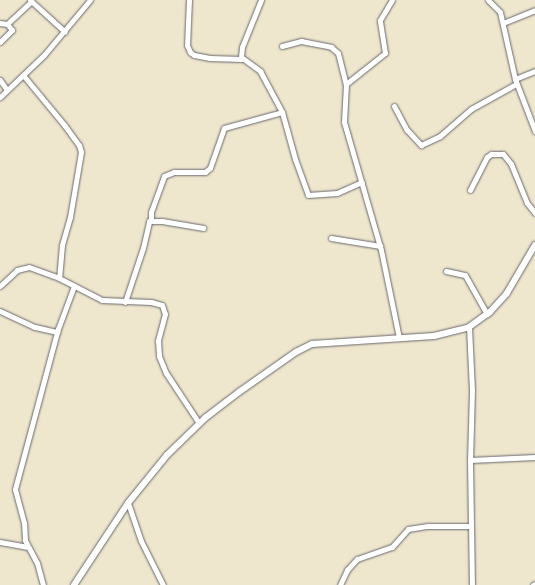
<!DOCTYPE html>
<style>
body{margin:0}
#map{position:relative;width:535px;height:585px;overflow:hidden;background:#eee7cd;font-family:"EB Garamond",serif}
div>[style]{position:absolute}
[style*='--x']{left:calc(var(--x)*1px);top:calc(var(--y)*1px);width:calc(var(--w)*1px);rotate:calc(var(--a)*1deg)}
.roads{filter:drop-shadow(0 0 1px #69676e) drop-shadow(0 0 1px #69676e)}
.minor>*{height:5px;margin:-2.5px;padding:0 2.5px;transform-origin:2.5px;border-radius:2.5px;background:#fff}
.tertiary>*{height:6px;margin:-3px;padding:0 3px;transform-origin:3px;border-radius:3px;background:#fff}
span{translate:-50% -50%;white-space:nowrap;text-align:center;line-height:1.15;-webkit-text-stroke:4.5px #fff;paint-order:stroke}
</style>
<div id="map">
<div class="roads">
<div class="minor">
<div style="--x:30;--y:0;--w:47;--a:42.4"></div>
<div style="--x:189;--y:0;--w:45;--a:92.5"></div>
<div style="--x:187;--y:45;--w:8;--a:67"></div>
<div style="--x:190;--y:52;--w:5;--a:37"></div>
<div style="--x:194;--y:55;--w:16;--a:11"></div>
<div style="--x:210;--y:58;--w:32;--a:2"></div>
<div style="--x:261;--y:0;--w:51;--a:112"></div>
<div style="--x:242;--y:47;--w:10;--a:96"></div>
<div style="--x:241;--y:57;--w:24;--a:36"></div>
<div style="--x:260;--y:71;--w:47;--a:61.8"></div>
<div style="--x:282;--y:112;--w:49;--a:74.5"></div>
<div style="--x:295;--y:159;--w:38;--a:70"></div>
<div style="--x:308;--y:195;--w:29;--a:-4"></div>
<div style="--x:337;--y:193;--w:27;--a:-24"></div>
<div style="--x:488;--y:0;--w:17;--a:45"></div>
<div style="--x:500;--y:12;--w:69;--a:77.4"></div>
<div style="--x:515;--y:79;--w:56;--a:69"></div>
<div style="--x:0;--y:23;--w:7;--a:8"></div>
<div style="--x:7;--y:24;--w:8;--a:50"></div>
<div style="--x:12;--y:30;--w:17;--a:135"></div>
<div style="--x:503;--y:23;--w:35;--a:-22"></div>
<div style="--x:7;--y:24;--w:33;--a:-43"></div>
<div style="--x:282;--y:46;--w:20;--a:-15"></div>
<div style="--x:301;--y:41;--w:31;--a:11"></div>
<div style="--x:331;--y:47;--w:9;--a:41"></div>
<div style="--x:338;--y:53;--w:32;--a:76"></div>
<div style="--x:346;--y:84;--w:38;--a:93"></div>
<div style="--x:344;--y:122;--w:133;--a:73.9"></div>
<div style="--x:381;--y:250;--w:90;--a:78.4"></div>
<div style="--x:23;--y:75;--w:66;--a:50.5"></div>
<div style="--x:65;--y:126;--w:24;--a:54"></div>
<div style="--x:79;--y:145;--w:7;--a:74"></div>
<div style="--x:81;--y:152;--w:66;--a:99.6"></div>
<div style="--x:70;--y:217;--w:29;--a:106"></div>
<div style="--x:62;--y:245;--w:33;--a:95"></div>
<div style="--x:515;--y:79;--w:22;--a:-22"></div>
<div style="--x:0;--y:80;--w:12;--a:55"></div>
<div style="--x:346;--y:84;--w:50;--a:-38.5"></div>
<div style="--x:385;--y:53;--w:33;--a:-99"></div>
<div style="--x:380;--y:20;--w:23;--a:-59"></div>
<div style="--x:0;--y:97;--w:61;--a:-43.7"></div>
<div style="--x:44;--y:55;--w:72;--a:-50.1"></div>
<div style="--x:394;--y:106;--w:27;--a:62"></div>
<div style="--x:407;--y:130;--w:21;--a:47"></div>
<div style="--x:421;--y:145;--w:21;--a:-25"></div>
<div style="--x:440;--y:136;--w:41;--a:-41.1"></div>
<div style="--x:471;--y:109;--w:51;--a:-29.1"></div>
<div style="--x:470;--y:190;--w:37;--a:-63"></div>
<div style="--x:487;--y:157;--w:5;--a:-37"></div>
<div style="--x:491;--y:154;--w:12;--a:0"></div>
<div style="--x:503;--y:154;--w:13;--a:51"></div>
<div style="--x:511;--y:164;--w:42;--a:67.7"></div>
<div style="--x:527;--y:203;--w:13;--a:51"></div>
<div style="--x:151;--y:220;--w:8;--a:-90"></div>
<div style="--x:151;--y:212;--w:38;--a:-70"></div>
<div style="--x:164;--y:176;--w:11;--a:-22"></div>
<div style="--x:174;--y:172;--w:31;--a:0"></div>
<div style="--x:205;--y:172;--w:6;--a:-39"></div>
<div style="--x:210;--y:168;--w:42;--a:-70.7"></div>
<div style="--x:224;--y:128;--w:60;--a:-15.4"></div>
<div style="--x:331;--y:238;--w:50;--a:9.3"></div>
<div style="--x:446;--y:271;--w:19;--a:12"></div>
<div style="--x:465;--y:275;--w:45;--a:60.6"></div>
<div style="--x:0;--y:286;--w:23;--a:-43"></div>
<div style="--x:17;--y:270;--w:12;--a:-14"></div>
<div style="--x:29;--y:267;--w:32;--a:20"></div>
<div style="--x:59;--y:278;--w:48;--a:27.1"></div>
<div style="--x:102;--y:300;--w:49;--a:2.3"></div>
<div style="--x:151;--y:302;--w:11;--a:15"></div>
<div style="--x:162;--y:305;--w:9;--a:72"></div>
<div style="--x:165;--y:314;--w:28;--a:105"></div>
<div style="--x:158;--y:341;--w:15;--a:86"></div>
<div style="--x:159;--y:356;--w:18;--a:68"></div>
<div style="--x:166;--y:373;--w:60;--a:56.6"></div>
<div style="--x:125;--y:302;--w:57;--a:-71.6"></div>
<div style="--x:143;--y:248;--w:28;--a:-77"></div>
<div style="--x:149;--y:221;--w:13;--a:0"></div>
<div style="--x:162;--y:221;--w:42;--a:9.7"></div>
<div style="--x:0;--y:311;--w:38;--a:25"></div>
<div style="--x:35;--y:327;--w:23;--a:13"></div>
<div style="--x:469;--y:327;--w:63;--a:87.3"></div>
<div style="--x:472;--y:390;--w:70;--a:91.6"></div>
<div style="--x:470;--y:460;--w:125;--a:89.1"></div>
<div style="--x:470;--y:460;--w:65;--a:-2.6"></div>
<div style="--x:128;--y:503;--w:40;--a:71.1"></div>
<div style="--x:141;--y:541;--w:49;--a:63.4"></div>
<div style="--x:0;--y:542;--w:27;--a:10"></div>
<div style="--x:43;--y:585;--w:23;--a:-105"></div>
<div style="--x:37;--y:563;--w:26;--a:-118"></div>
<div style="--x:25;--y:540;--w:17;--a:-93"></div>
<div style="--x:24;--y:523;--w:35;--a:-105"></div>
<div style="--x:15;--y:489;--w:166;--a:-75"></div>
<div style="--x:58;--y:329;--w:46;--a:-69.6"></div>
<div style="--x:340;--y:585;--w:17;--a:-65"></div>
<div style="--x:347;--y:570;--w:15;--a:-48"></div>
<div style="--x:357;--y:559;--w:37;--a:-19"></div>
<div style="--x:392;--y:547;--w:24;--a:-48"></div>
<div style="--x:408;--y:529;--w:20;--a:-9"></div>
<div style="--x:428;--y:526;--w:42;--a:0"></div>
<div style="--x:533;--y:585;--w:2;--a:-27"></div>
</div>
<div class="tertiary">
<div style="--x:74;--y:585;--w:98;--a:-56.6"></div>
<div style="--x:128;--y:503;--w:62;--a:-50.9"></div>
<div style="--x:167;--y:455;--w:53;--a:-44.2"></div>
<div style="--x:205;--y:418;--w:43;--a:-37.4"></div>
<div style="--x:239;--y:392;--w:70;--a:-35.1"></div>
<div style="--x:296;--y:352;--w:18;--a:-27"></div>
<div style="--x:312;--y:344;--w:122;--a:-3.8"></div>
<div style="--x:434;--y:336;--w:36;--a:-14"></div>
<div style="--x:469;--y:327;--w:26;--a:-36"></div>
<div style="--x:490;--y:312;--w:25;--a:-48"></div>
<div style="--x:507;--y:293;--w:56;--a:-59.7"></div>
</div>
</div>
</div>
